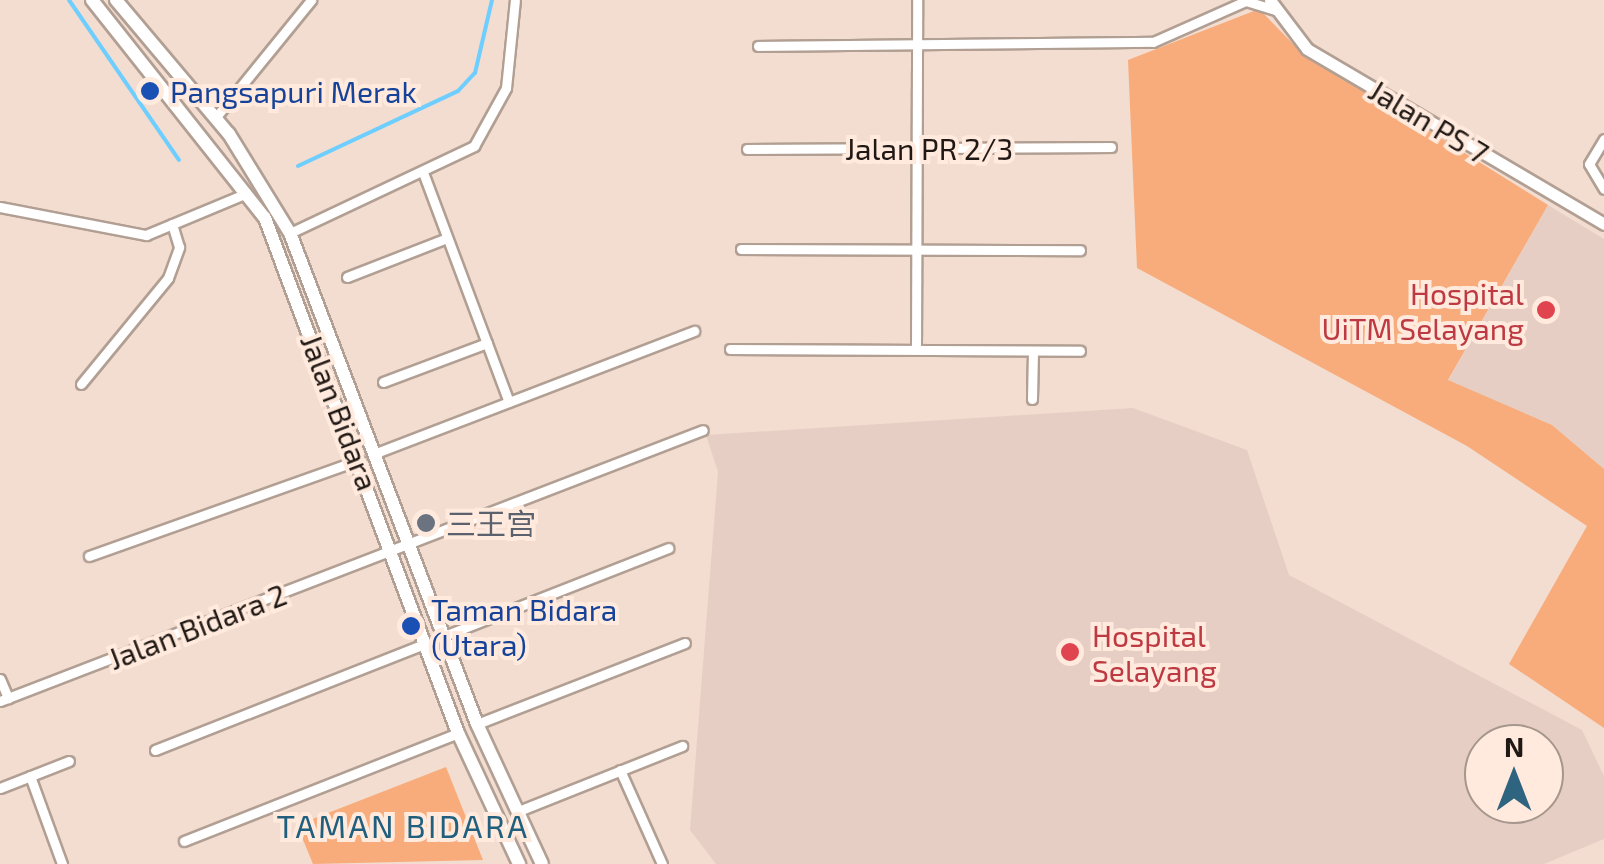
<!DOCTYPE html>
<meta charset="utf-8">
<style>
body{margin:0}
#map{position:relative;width:1604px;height:864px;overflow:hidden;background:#f2ddd0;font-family:"Exo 2","Noto Sans SC",sans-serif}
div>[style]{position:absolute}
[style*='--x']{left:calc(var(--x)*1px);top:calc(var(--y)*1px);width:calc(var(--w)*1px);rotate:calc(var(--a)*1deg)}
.medical>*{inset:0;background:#e6cec4}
.green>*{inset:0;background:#f8ac7b}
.stream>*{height:4px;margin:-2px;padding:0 2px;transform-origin:2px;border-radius:2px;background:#6dceff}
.roads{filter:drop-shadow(2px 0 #b29f93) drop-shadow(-2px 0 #b29f93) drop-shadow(0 2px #b29f93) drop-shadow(0 -2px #b29f93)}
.minor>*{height:9px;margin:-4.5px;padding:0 4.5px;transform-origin:4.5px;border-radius:4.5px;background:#fff}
.tertiary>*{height:11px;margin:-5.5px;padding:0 5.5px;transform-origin:5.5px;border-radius:5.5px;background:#fff}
.secondary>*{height:12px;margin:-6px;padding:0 6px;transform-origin:6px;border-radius:6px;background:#fff}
.dots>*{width:28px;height:28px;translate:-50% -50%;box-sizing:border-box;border:5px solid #ffeadd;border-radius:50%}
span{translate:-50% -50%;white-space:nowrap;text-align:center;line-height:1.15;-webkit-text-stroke:8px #ffeadd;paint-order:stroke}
.transit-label{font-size:30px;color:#164399}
.left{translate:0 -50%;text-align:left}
.street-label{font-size:30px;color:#201814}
.health-label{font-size:30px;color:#be3a42}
.right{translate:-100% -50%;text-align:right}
.worship-label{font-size:30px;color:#5b616d}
.neighbourhood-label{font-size:32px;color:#215f7e;letter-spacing:2.5px}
.north{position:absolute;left:1464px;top:724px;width:100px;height:100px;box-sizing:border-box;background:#ffeadd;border:2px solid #a6968d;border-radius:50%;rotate:0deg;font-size:28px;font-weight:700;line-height:40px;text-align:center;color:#201814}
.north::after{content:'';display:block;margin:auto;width:35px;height:45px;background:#2f6480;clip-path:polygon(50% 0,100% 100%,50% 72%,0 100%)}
</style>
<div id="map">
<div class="medical">
<div style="clip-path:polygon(1548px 205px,1604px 239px,1604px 469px,1552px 425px,1448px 381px)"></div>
<div style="clip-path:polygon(evenodd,1133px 408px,1247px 450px,1289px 575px,1582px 730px,1604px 776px,1604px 839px,1544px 864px,716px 864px,690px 830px,718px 472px,706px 435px,1133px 408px,1544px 744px,1544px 804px,1484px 804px,1484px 744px,1544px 744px)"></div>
</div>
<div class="green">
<div style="clip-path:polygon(1259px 9px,1298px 49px,1548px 205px,1448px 380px,1552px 425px,1604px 469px,1604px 728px,1509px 664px,1587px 526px,1467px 446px,1137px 268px,1128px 60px)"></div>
<div style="clip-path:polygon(446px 767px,483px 860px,313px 864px,297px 825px)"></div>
</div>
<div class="stream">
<div style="--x:69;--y:0;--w:194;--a:55.5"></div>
<div style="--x:298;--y:166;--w:177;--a:-25.1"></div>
<div style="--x:458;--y:91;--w:25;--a:-47"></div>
<div style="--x:475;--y:73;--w:75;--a:-76.9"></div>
</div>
<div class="roads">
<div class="minor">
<div style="--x:1246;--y:1;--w:31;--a:17"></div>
<div style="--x:758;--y:46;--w:395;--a:-0.6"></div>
<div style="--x:1153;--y:42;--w:104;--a:-23.9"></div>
<div style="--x:216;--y:117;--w:151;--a:-50.9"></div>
<div style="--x:1604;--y:139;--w:29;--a:121"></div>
<div style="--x:1589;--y:164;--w:29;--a:59"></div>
<div style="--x:747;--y:149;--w:364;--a:-0.3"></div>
<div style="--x:424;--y:175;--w:242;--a:69.5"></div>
<div style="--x:0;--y:207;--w:149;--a:10.9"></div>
<div style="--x:146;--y:235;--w:109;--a:-22.6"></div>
<div style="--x:290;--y:233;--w:204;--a:-25.3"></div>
<div style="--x:474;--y:146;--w:66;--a:-61.1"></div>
<div style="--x:506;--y:88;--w:88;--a:-84.2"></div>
<div style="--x:741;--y:249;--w:339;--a:0.2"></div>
<div style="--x:347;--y:277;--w:107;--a:-21.3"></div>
<div style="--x:730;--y:349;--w:350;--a:0.3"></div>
<div style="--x:916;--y:349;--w:349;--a:-89.8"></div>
<div style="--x:383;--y:382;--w:111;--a:-20.6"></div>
<div style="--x:81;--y:384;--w:137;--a:-50.6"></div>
<div style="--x:168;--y:278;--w:33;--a:-70"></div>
<div style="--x:179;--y:247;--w:24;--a:-107"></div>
<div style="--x:1032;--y:399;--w:48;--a:-88.8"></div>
<div style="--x:376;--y:453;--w:341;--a:-21"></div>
<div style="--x:89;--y:556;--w:287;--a:-19.6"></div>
<div style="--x:444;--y:636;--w:241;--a:-21.4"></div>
<div style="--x:0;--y:679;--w:21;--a:67"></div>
<div style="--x:0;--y:701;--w:753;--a:-21.08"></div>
<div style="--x:477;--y:724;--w:223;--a:-21.3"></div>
<div style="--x:155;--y:750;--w:292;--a:-21.5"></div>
<div style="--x:620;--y:770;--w:103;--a:65.9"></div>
<div style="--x:30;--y:776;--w:94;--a:70"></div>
<div style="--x:0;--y:788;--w:74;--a:-21.4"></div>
<div style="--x:516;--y:812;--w:179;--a:-21.7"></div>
<div style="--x:184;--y:841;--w:295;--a:-21.5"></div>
</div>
<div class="tertiary">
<div style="--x:1270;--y:0;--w:61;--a:52.9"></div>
<div style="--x:1307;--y:49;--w:345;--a:30.5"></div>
</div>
<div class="secondary">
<div style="--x:92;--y:0;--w:278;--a:51.6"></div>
<div style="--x:265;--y:218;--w:550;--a:69.46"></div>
<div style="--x:458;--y:733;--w:145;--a:65"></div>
<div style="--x:116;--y:0;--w:175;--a:49.9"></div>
<div style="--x:229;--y:134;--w:116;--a:58.4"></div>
<div style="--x:290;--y:233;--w:525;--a:69.15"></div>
<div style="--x:477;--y:724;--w:154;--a:65.1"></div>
</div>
</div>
<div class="dots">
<div style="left:150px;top:91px;background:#1a4fb4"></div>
<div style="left:1546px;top:310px;background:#e0444e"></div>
<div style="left:426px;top:523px;background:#6b7280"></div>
<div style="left:411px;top:626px;background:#1a4fb4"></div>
<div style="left:1070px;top:652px;background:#e0444e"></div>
</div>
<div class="transit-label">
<span class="left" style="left:170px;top:91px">Pangsapuri Merak</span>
<span class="left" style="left:431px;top:626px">Taman Bidara<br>(Utara)</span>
</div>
<div class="street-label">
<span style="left:1429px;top:121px;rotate:31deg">Jalan PS 7</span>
<span style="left:929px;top:148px">Jalan PR 2/3</span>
<span style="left:340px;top:412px;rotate:69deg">Jalan Bidara</span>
<span style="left:197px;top:626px;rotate:-21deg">Jalan Bidara 2</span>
</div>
<div class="health-label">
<span class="right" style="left:1524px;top:310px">Hospital<br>UiTM Selayang</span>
<span class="left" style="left:1092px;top:652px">Hospital<br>Selayang</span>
</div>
<div class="worship-label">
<span class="left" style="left:446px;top:523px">三王宫</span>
</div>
<div class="neighbourhood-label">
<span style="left:403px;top:825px">TAMAN BIDARA</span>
</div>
<div class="north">N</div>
</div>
